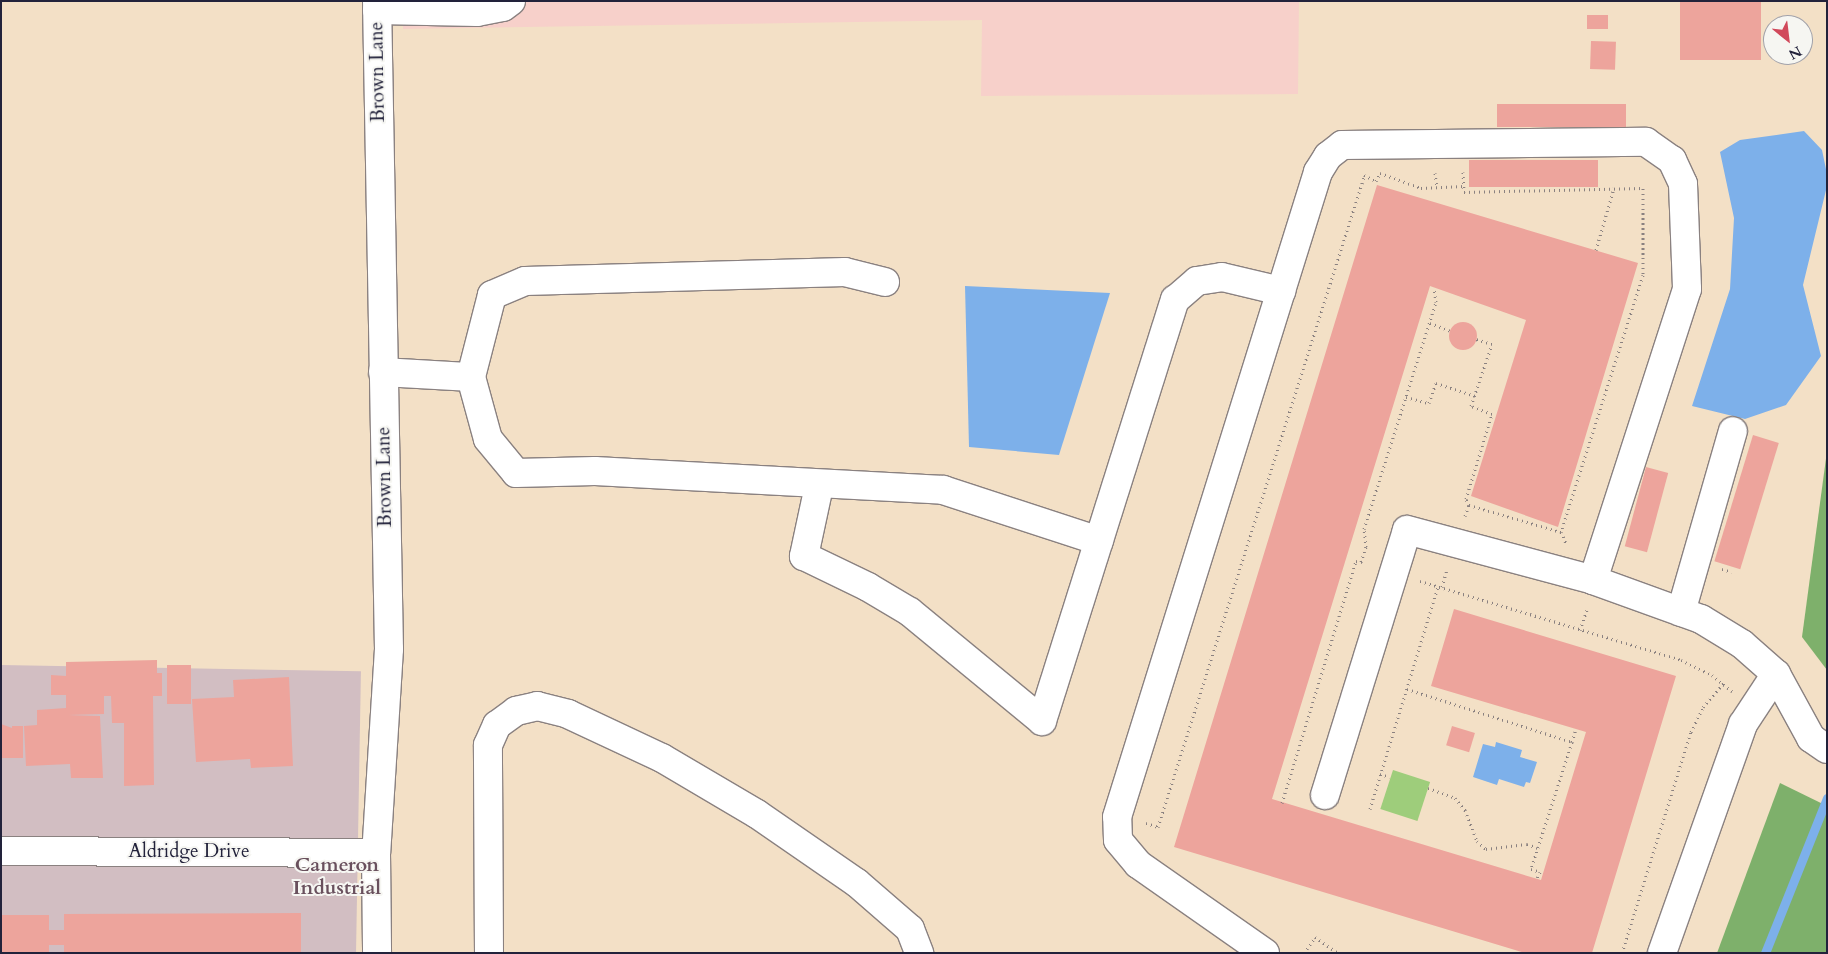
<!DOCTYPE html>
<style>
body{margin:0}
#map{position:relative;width:1828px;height:954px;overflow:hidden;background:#f3e0c6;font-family:Cardo,serif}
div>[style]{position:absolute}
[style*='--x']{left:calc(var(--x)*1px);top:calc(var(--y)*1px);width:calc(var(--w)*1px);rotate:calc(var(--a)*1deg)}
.built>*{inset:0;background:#f7d0ca}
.industrial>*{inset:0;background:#d2bec2;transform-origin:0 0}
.green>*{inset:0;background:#9ecd7b;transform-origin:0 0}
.forest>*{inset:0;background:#7eb06b}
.water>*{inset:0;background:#7db0ea}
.stream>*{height:9px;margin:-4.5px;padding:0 4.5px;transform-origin:4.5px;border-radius:4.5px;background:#7db0ea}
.building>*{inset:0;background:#eda49c;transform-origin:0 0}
.round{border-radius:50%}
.path>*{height:3px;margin-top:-1.5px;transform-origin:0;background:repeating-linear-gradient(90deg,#8a8180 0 1px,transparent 0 5px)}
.roads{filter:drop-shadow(1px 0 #8a8180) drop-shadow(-1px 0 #8a8180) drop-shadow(0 1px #8a8180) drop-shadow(0 -1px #8a8180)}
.minor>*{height:28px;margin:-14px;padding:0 14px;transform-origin:14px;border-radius:14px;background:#fff}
span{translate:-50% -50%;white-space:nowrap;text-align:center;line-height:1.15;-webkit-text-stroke:4px #f6f6f2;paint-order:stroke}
.street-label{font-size:19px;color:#22223b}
.neighbourhood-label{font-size:20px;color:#69505d;font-weight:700}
.frame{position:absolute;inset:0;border:2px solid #22223b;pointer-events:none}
.north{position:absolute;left:1763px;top:15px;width:50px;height:50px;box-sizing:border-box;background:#f6f6f2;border:1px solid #a1a1a9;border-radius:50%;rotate:151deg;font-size:14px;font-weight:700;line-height:20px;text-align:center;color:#22223b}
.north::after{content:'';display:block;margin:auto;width:18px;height:22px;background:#d1495b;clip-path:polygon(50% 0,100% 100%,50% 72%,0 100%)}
</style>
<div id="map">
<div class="built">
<div style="clip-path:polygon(403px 1px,1299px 1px,1298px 94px,981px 96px,982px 20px,403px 29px)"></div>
</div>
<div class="industrial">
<div style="left:1px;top:665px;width:360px;height:288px;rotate:1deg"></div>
</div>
<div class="green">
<div style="left:1393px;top:770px;width:39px;height:41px;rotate:18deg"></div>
</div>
<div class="forest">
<div style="clip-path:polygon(1827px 451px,1827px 670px,1802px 637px)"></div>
<div style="clip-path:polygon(1780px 783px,1827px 806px,1827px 953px,1717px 953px)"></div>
</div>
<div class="water">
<div style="clip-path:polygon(1804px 131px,1822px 150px,1827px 174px,1827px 186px,1803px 285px,1821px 356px,1786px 405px,1745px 419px,1692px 406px,1730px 289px,1734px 218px,1720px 152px,1740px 140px)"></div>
<div style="clip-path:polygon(965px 286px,1110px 293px,1059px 455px,969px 447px)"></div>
<div style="clip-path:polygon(1496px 742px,1522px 750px,1520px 757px,1537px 762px,1530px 783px,1526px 782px,1524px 787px,1499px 779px,1497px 785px,1473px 777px,1483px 744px,1495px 747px)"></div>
</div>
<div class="stream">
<div style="--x:1765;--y:953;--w:167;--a:-68.2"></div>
</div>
<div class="building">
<div style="left:1680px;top:1px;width:81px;height:59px"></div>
<div style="left:1608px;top:15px;width:14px;height:21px;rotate:90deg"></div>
<div style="left:1591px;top:41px;width:25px;height:28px;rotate:2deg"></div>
<div style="left:1497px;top:104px;width:129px;height:23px"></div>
<div style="left:1598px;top:160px;width:27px;height:129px;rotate:90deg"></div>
<div style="clip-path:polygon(1377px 185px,1638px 263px,1558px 527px,1471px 496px,1526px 320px,1430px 286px,1272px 799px,1541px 880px,1586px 732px,1431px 686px,1454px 609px,1676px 676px,1592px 953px,1525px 953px,1174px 847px)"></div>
<div class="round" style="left:1449px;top:322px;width:28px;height:28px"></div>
<div style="left:1753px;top:435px;width:27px;height:132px;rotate:17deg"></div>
<div style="left:1646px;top:467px;width:23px;height:82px;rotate:15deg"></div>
<div style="clip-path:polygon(157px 660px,157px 673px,162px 673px,162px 696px,153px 696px,154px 785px,124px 786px,124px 723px,112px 723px,111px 696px,104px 696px,104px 714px,68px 715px,100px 716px,103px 778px,71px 778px,70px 764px,26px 766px,24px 726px,37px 725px,37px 710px,66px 708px,66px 695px,51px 695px,51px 675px,66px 676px,66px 662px)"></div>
<div style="left:167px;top:665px;width:24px;height:39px"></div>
<div style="clip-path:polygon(289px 677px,293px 766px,251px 768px,250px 759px,196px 762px,192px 699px,234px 697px,233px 680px)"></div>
<div style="clip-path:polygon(1px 724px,12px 728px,12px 726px,23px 726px,23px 758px,1px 758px)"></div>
<div style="left:1452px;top:726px;width:24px;height:20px;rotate:17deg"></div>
<div style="clip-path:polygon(301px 913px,301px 953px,64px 953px,64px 945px,49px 945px,49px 953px,1px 953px,1px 915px,49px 915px,49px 930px,64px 930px,64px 914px)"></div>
</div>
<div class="path">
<div style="--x:1463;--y:172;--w:20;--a:87"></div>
<div style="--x:1464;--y:192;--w:179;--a:-1.3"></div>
<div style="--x:1643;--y:188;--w:87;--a:90"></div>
<div style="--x:1643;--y:275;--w:270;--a:107.7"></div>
<div style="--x:1435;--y:173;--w:14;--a:82"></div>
<div style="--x:1364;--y:175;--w:13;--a:27"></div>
<div style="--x:1376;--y:181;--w:9;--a:-63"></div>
<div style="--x:1380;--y:173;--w:44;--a:20.1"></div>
<div style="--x:1421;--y:188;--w:43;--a:-2.7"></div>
<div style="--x:1596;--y:250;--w:65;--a:-73.8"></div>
<div style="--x:1430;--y:323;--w:22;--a:21"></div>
<div style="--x:1406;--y:397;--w:24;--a:15"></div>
<div style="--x:1429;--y:403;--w:21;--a:-71"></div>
<div style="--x:1436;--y:383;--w:41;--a:18.4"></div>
<div style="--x:1469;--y:505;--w:7;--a:-117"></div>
<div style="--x:1466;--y:499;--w:89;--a:-73"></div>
<div style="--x:1492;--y:414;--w:22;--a:-159"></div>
<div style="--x:1471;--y:406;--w:65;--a:-71.3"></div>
<div style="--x:1492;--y:344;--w:17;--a:-163"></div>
<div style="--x:1465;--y:516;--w:12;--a:-70"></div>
<div style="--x:1469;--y:505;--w:96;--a:16.4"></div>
<div style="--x:1561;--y:532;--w:12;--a:66"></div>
<div style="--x:1361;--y:562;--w:16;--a:-72"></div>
<div style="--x:1366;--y:547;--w:18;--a:-96"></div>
<div style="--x:1364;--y:529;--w:238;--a:-72.4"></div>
<div style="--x:1436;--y:302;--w:14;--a:-98"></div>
<div style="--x:1722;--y:569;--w:10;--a:17"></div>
<div style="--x:1420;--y:581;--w:273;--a:16.8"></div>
<div style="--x:1681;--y:660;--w:34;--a:26"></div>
<div style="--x:1712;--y:675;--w:26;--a:39"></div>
<div style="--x:1442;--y:587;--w:18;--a:-74"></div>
<div style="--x:1580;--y:630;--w:24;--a:-71"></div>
<div style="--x:1407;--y:689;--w:173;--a:17.8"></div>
<div style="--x:1572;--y:742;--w:133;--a:107.9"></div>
<div style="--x:1531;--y:869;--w:9;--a:18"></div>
<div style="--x:1540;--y:872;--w:8;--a:113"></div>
<div style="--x:1572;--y:742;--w:14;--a:-73"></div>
<div style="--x:1380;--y:774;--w:10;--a:17"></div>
<div style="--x:1428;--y:788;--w:29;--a:20"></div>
<div style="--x:1455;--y:798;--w:16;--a:50"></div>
<div style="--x:1465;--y:810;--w:33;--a:69"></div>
<div style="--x:1477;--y:841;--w:12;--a:42"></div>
<div style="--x:1486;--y:849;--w:41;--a:-7"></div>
<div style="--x:1527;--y:844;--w:12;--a:20"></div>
<div style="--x:1282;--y:803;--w:253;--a:-73"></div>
<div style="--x:1356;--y:561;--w:6;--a:9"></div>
<div style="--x:1370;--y:809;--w:233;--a:-73"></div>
<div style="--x:1146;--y:823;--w:13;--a:18"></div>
<div style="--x:1158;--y:827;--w:682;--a:-72.42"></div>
<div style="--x:1304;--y:953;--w:19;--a:-55"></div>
<div style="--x:1315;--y:937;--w:28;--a:35"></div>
<div style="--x:1622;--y:953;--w:232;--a:-72.7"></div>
<div style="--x:1691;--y:732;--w:28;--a:-64"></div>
<div style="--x:1703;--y:707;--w:32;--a:-49"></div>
</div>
<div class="roads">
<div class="minor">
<div style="--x:377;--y:1;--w:648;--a:88.94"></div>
<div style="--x:389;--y:649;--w:204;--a:93.6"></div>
<div style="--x:376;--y:853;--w:100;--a:89.4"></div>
<div style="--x:377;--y:10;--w:100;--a:1.1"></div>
<div style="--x:477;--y:12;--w:26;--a:-11"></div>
<div style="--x:503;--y:7;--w:10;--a:-37"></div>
<div style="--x:885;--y:282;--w:41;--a:-166"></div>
<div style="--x:845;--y:272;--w:320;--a:178.4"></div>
<div style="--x:525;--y:281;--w:36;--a:157"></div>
<div style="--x:492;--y:295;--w:85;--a:104.4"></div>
<div style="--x:471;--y:377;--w:64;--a:74.7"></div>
<div style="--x:488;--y:439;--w:44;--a:50.5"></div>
<div style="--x:516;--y:473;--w:79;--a:-1.5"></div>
<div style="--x:595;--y:471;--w:349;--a:3.1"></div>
<div style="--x:943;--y:490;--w:164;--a:18.1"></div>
<div style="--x:383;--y:372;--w:88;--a:3.3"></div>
<div style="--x:819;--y:486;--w:72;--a:102.1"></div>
<div style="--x:804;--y:556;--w:71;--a:25.8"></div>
<div style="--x:868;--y:587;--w:49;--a:30.8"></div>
<div style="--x:910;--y:612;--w:171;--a:39.5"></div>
<div style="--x:1042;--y:721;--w:442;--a:-72.5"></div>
<div style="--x:1175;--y:300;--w:29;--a:-41"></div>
<div style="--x:1197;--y:281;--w:25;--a:-9"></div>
<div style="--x:1222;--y:277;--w:61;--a:13.3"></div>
<div style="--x:1681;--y:612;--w:188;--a:-74"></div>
<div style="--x:1325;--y:795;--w:277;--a:-72.8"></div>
<div style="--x:1407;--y:530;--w:193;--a:15"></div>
<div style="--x:1;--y:851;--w:375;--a:0.3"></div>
<div style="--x:489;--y:953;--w:208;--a:-90.3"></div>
<div style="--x:488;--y:745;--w:22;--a:-66"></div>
<div style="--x:497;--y:725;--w:24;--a:-36"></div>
<div style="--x:516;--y:711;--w:22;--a:-13"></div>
<div style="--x:537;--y:706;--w:32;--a:14"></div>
<div style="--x:568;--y:714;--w:104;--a:25.1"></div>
<div style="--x:662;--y:758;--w:110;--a:30.5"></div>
<div style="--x:757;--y:814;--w:121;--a:34.6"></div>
<div style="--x:857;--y:883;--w:70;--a:41"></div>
<div style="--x:910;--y:929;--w:26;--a:69"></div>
<div style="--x:1265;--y:953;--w:155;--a:-145"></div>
<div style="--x:1138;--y:864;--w:31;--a:-130"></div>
<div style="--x:1118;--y:840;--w:23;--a:-92"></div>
<div style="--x:1117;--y:817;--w:676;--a:-72.69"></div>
<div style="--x:1318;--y:172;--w:19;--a:-58"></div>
<div style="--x:1328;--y:156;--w:18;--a:-38"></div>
<div style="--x:1342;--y:145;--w:304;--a:-0.6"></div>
<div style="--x:1646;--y:142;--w:32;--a:35"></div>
<div style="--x:1672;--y:160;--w:26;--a:65"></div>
<div style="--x:1683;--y:184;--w:105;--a:87.8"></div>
<div style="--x:1687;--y:289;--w:306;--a:107.9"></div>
<div style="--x:1593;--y:580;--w:115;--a:19.9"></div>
<div style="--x:1701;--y:619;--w:48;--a:31.4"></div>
<div style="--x:1742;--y:644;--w:45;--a:41.4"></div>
<div style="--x:1776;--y:674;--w:73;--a:61.3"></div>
<div style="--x:1811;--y:738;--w:19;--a:35"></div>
<div style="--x:1662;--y:953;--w:243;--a:-70.5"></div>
<div style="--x:1743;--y:724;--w:60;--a:-56.6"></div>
</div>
</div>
<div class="street-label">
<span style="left:378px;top:72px;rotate:-91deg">Brown Lane</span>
<span style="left:385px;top:477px;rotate:-91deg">Brown Lane</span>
<span style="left:189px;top:852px">Aldridge Drive</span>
</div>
<div class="neighbourhood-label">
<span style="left:337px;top:876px">Cameron<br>Industrial</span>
</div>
<div class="frame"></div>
<div class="north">N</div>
</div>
